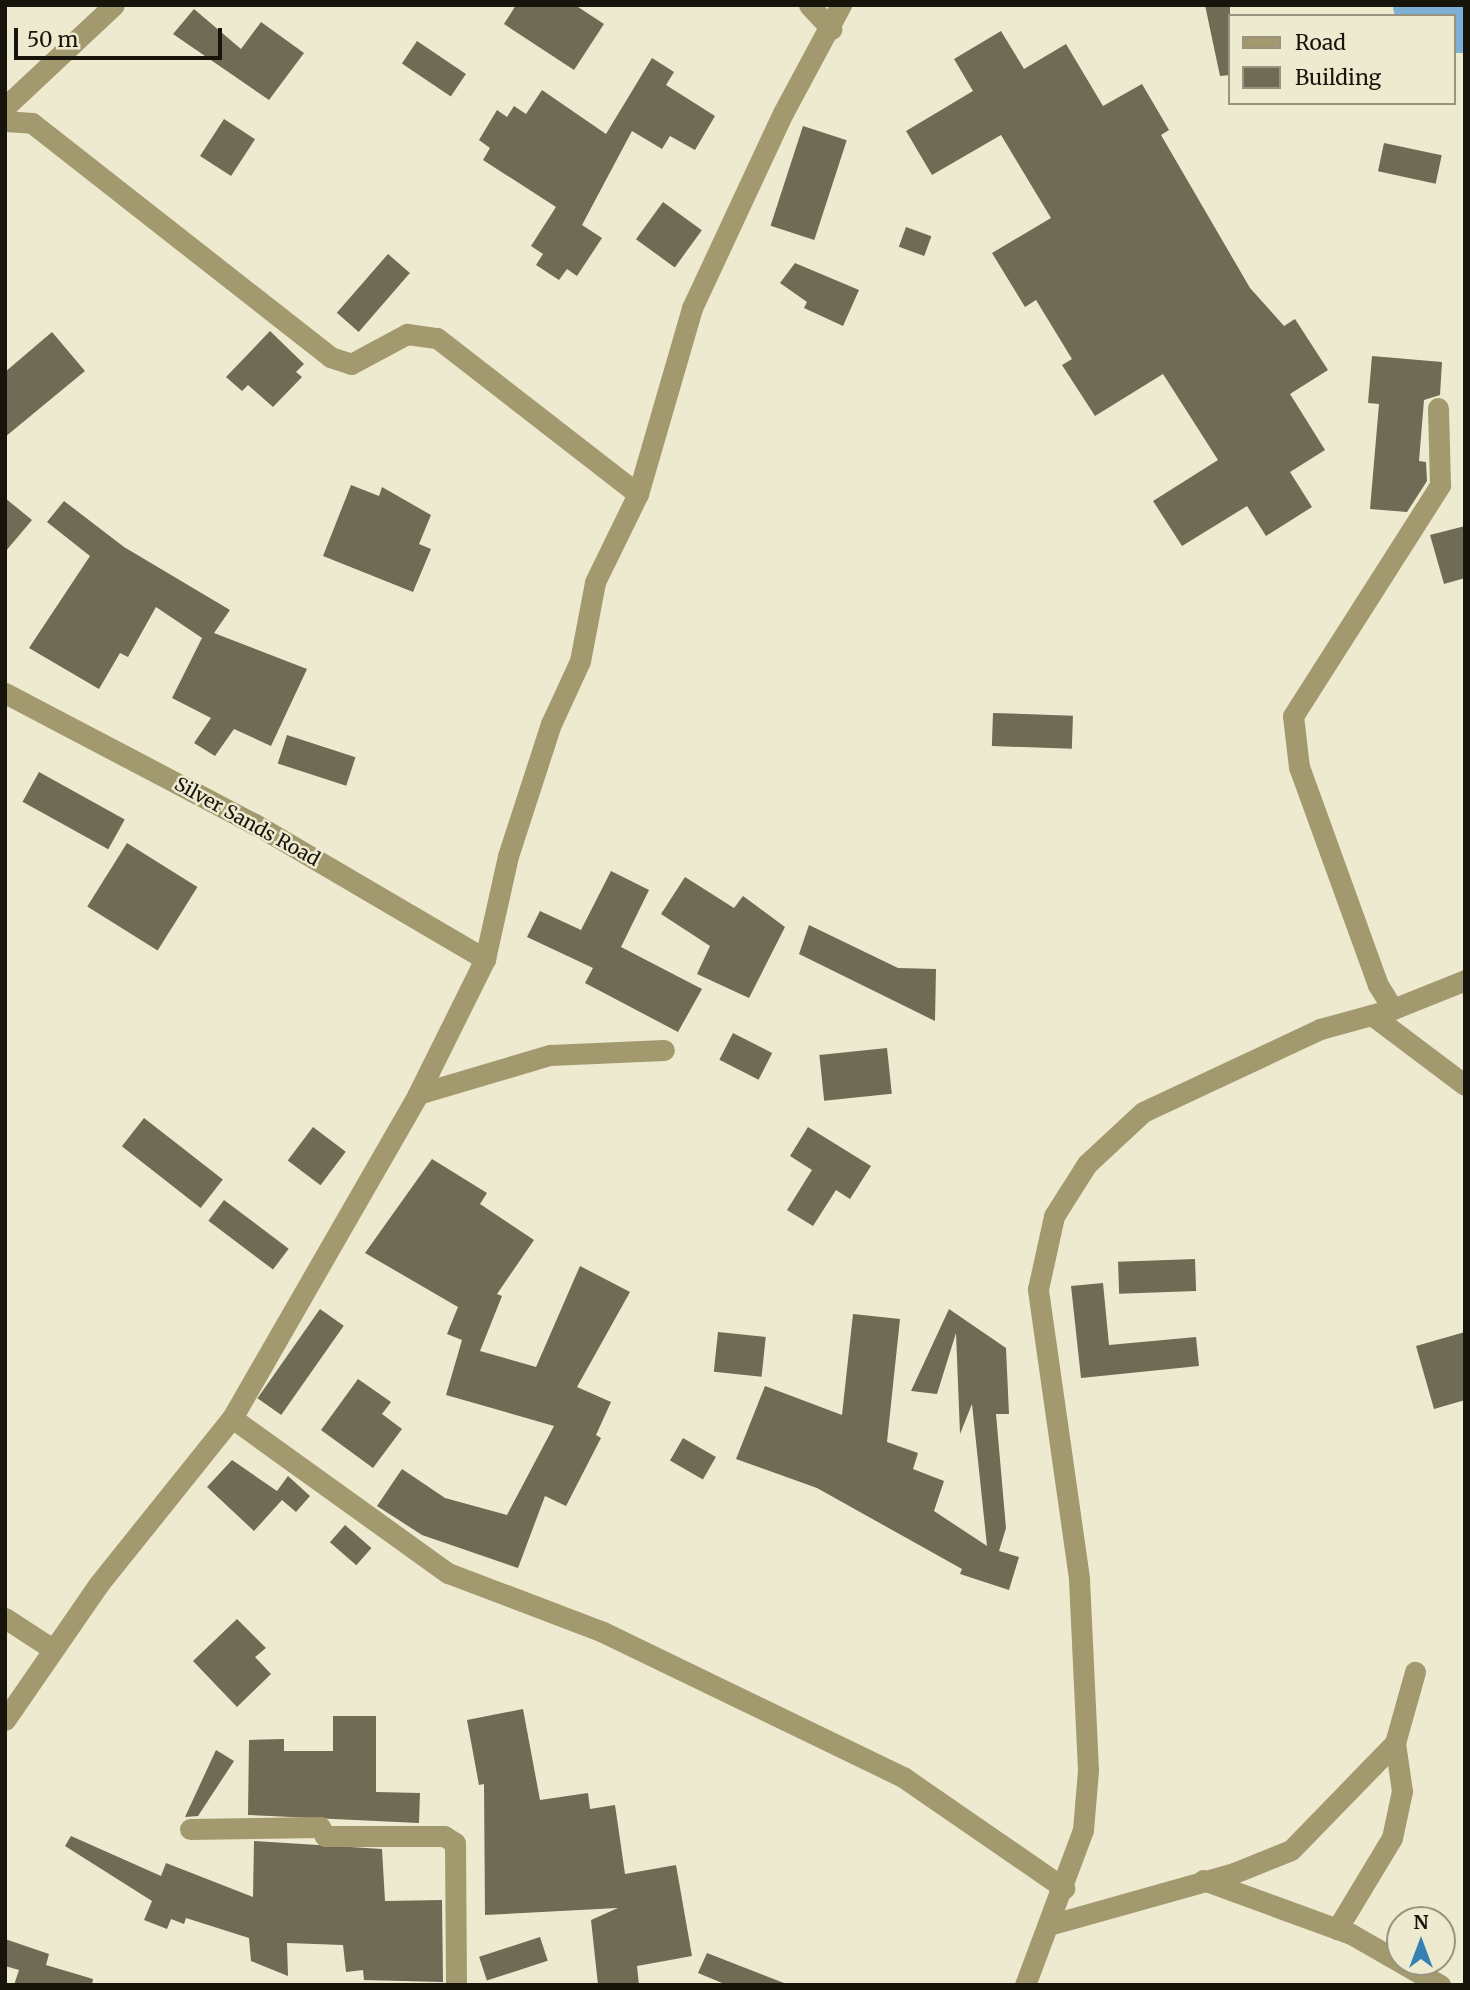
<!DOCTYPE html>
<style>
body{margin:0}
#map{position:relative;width:1470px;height:1990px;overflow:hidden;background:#eeead0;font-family:Merriweather,serif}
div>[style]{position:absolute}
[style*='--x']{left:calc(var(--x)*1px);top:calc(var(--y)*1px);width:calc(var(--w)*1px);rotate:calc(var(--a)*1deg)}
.river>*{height:51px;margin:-25.5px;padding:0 25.5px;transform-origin:25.5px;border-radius:25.5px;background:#7eafd5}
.building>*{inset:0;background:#6f6b54;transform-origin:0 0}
.minor>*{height:21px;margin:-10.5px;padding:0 10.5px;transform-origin:10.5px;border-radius:10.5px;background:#a29a6e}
span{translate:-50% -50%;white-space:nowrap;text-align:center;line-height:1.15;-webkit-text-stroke:5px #eeead0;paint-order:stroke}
.street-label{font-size:19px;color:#16140b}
.frame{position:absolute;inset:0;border:7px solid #16140b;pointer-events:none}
.legend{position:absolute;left:1228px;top:14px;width:228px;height:91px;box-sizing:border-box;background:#eeead0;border:2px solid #989481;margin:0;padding:9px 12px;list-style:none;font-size:21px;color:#16140b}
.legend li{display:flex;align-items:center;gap:14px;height:35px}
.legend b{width:35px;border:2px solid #989481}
.north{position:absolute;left:1386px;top:1906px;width:70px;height:70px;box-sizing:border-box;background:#eeead0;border:2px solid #989481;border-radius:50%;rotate:0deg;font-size:19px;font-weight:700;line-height:28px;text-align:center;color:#16140b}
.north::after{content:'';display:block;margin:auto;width:24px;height:32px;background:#3680b3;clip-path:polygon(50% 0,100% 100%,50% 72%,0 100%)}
.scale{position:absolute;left:14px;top:28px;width:208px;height:32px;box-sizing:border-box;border:4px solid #16140b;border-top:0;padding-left:9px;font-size:21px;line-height:24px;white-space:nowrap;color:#16140b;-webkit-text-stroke:5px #eeead0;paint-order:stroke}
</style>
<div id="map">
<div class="river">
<div style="--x:1418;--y:5;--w:12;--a:70"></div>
<div style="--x:1454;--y:27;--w:11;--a:0"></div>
</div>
<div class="building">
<div style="clip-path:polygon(516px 5px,575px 5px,604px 24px,574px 70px,504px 24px)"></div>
<div style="clip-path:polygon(1205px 5px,1230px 5px,1230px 75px,1220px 76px)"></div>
<div style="clip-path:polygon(194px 9px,241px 49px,261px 22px,304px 53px,269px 100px,173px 34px)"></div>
<div style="clip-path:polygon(1001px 31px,1024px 69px,1066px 44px,1103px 106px,1142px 84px,1169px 130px,1161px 135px,1250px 288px,1284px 326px,1295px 319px,1328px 370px,1290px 394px,1325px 450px,1290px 472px,1312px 507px,1266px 536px,1247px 506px,1182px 546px,1153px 501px,1218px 460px,1163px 374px,1095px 416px,1062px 365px,1072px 359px,1036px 300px,1025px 307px,992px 253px,1051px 218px,1001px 135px,932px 175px,906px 131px,973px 91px,954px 59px)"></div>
<div style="left:417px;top:41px;width:59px;height:27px;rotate:34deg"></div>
<div style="clip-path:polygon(652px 58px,674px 72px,666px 85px,715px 116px,695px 150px,670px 136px,662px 149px,632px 131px,582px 225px,602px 238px,577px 276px,567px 269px,559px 280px,536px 265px,543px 254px,531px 246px,556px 207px,483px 160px,490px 148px,479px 140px,497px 110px,507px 117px,514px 106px,526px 114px,542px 90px,606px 134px)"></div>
<div style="left:224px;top:119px;width:37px;height:44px;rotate:33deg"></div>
<div style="left:803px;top:126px;width:46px;height:105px;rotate:18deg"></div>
<div style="left:1384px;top:143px;width:59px;height:29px;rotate:12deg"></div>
<div style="left:663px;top:202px;width:48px;height:46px;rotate:36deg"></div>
<div style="left:906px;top:227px;width:27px;height:21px;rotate:20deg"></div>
<div style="left:388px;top:254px;width:29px;height:78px;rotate:41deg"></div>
<div style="clip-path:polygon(795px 263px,859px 290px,843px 326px,804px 308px,807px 302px,780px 283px)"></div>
<div style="clip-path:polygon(270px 331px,304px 364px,296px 372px,302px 377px,273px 407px,248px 385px,242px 391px,226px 377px)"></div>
<div style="clip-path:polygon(52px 332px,85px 371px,5px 437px,5px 372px)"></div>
<div style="clip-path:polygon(1372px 356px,1442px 362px,1440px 395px,1424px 400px,1419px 461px,1426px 462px,1427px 481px,1407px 512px,1370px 509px,1379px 404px,1368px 403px)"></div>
<div style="clip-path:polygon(351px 485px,379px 496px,382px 487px,431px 515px,419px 544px,431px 549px,413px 592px,323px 556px)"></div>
<div style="clip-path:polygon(5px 498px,32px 520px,5px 552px)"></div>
<div style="clip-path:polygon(64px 501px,124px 547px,230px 610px,214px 633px,307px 669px,271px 746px,234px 729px,215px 756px,194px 743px,211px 718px,172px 698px,202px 638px,156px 607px,128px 657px,120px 653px,99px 689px,29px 648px,90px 556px,47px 522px)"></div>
<div style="clip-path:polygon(1465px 526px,1465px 578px,1444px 584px,1430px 535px)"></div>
<div style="left:993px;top:713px;width:80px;height:33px;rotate:2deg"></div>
<div style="left:287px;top:735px;width:72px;height:30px;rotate:18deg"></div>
<div style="left:39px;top:772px;width:98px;height:34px;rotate:29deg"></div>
<div style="left:127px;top:843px;width:83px;height:75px;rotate:32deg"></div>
<div style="clip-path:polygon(611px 871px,649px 890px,621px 947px,702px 989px,678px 1032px,585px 983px,593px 968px,527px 937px,540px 911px,581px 930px)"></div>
<div style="clip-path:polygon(685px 877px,734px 908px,743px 896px,785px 927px,749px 998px,697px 974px,710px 946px,661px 914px)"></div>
<div style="clip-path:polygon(809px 925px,898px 968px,936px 969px,935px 1021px,799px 954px)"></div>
<div style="left:733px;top:1033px;width:44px;height:30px;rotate:27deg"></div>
<div style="left:887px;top:1048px;width:46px;height:68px;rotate:84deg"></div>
<div style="left:144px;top:1118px;width:100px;height:36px;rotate:38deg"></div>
<div style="left:313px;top:1127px;width:41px;height:42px;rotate:37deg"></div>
<div style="clip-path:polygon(808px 1127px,871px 1166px,850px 1199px,836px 1190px,813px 1226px,787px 1210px,812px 1170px,790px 1156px)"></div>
<div style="clip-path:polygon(432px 1159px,487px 1193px,480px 1204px,534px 1240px,497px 1294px,502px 1296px,480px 1351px,536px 1367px,580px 1266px,630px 1292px,577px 1387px,611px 1402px,596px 1435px,601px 1438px,566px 1506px,545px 1496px,518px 1568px,422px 1535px,377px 1506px,402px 1469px,445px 1498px,507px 1515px,554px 1426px,446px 1395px,462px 1340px,447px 1334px,458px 1307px,365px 1253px)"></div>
<div style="left:224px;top:1200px;width:81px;height:26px;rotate:37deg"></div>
<div style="left:1195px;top:1259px;width:32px;height:77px;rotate:88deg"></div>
<div style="clip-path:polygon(1103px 1283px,1109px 1345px,1196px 1337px,1199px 1366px,1081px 1378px,1071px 1286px)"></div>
<div style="left:320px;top:1309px;width:29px;height:109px;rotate:35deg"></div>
<div style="clip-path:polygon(949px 1309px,1006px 1348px,1009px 1414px,996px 1414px,1006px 1528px,999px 1551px,1019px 1557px,1009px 1590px,960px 1574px,962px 1569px,817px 1488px,736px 1459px,765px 1386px,842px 1415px,853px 1314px,900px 1319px,887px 1442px,918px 1453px,913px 1469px,944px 1481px,934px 1511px,987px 1546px,972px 1404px,960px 1434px,956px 1333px,937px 1394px,911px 1391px)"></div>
<div style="left:718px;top:1332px;width:48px;height:40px;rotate:6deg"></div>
<div style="clip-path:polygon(1465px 1332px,1465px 1400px,1434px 1409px,1416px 1346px)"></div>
<div style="clip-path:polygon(358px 1379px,391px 1402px,382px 1414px,402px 1429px,373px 1468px,321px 1430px)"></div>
<div style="left:683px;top:1438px;width:38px;height:26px;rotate:30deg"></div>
<div style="clip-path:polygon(232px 1460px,277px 1491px,288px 1476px,310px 1496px,296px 1512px,282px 1500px,254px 1531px,207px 1487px)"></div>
<div style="left:345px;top:1525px;width:35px;height:23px;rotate:41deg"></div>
<div style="clip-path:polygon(237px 1619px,266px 1648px,255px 1657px,271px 1674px,237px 1707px,193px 1661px)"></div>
<div style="clip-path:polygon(523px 1709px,540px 1800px,588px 1793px,590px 1809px,615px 1805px,625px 1874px,676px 1865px,692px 1956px,637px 1966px,639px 1985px,598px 1985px,591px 1920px,618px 1908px,485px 1915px,484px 1784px,479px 1785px,467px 1720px)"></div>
<div style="clip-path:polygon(333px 1716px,376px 1716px,376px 1792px,420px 1793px,419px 1823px,248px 1815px,249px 1740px,284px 1739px,284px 1751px,333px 1751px)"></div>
<div style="clip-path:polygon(216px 1750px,234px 1761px,198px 1816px,185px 1817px)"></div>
<div style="clip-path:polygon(71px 1836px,161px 1876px,166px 1863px,253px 1897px,254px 1841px,382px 1849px,385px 1901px,442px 1900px,443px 1982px,364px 1980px,363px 1970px,346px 1972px,343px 1945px,287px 1943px,288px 1976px,251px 1961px,249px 1938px,186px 1918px,184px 1924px,171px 1919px,167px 1929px,144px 1920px,152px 1901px,65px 1846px)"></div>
<div style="left:540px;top:1937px;width:25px;height:64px;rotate:72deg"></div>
<div style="clip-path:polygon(5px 1939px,49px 1954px,46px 1965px,93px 1979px,92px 1985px,14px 1985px,19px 1970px,5px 1966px)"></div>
<div style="clip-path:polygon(707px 1953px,784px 1983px,784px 1985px,727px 1985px,698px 1973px)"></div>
</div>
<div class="minor">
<div style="--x:809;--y:5;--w:33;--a:47"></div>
<div style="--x:5;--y:107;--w:149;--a:-43.1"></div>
<div style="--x:5;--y:121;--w:27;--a:4"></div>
<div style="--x:32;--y:123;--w:379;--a:38.1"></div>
<div style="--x:330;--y:357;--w:22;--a:18"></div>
<div style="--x:351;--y:364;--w:64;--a:-28.2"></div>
<div style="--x:407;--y:334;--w:30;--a:8"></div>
<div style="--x:437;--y:338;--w:254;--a:37.8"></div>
<div style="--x:5;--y:693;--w:282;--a:27.7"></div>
<div style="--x:255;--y:824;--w:267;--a:30.4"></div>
<div style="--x:1393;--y:1009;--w:28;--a:-122"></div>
<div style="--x:1378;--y:985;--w:232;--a:-109.9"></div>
<div style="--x:1299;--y:767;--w:51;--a:-96.7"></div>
<div style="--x:1293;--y:716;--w:274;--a:-57.5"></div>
<div style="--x:1440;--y:485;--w:77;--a:-91.5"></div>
<div style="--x:1372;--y:1015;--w:116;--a:37"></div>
<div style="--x:418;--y:1094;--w:138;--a:-16.5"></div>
<div style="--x:550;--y:1055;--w:114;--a:-2.5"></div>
<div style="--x:232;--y:1418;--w:266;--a:35.7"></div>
<div style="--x:448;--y:1573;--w:166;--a:20.8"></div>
<div style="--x:603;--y:1632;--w:333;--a:25.8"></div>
<div style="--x:903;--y:1777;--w:196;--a:34.6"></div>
<div style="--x:5;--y:1618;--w:55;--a:33.1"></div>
<div style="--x:5;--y:1720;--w:164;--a:-55.4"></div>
<div style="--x:98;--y:1585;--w:214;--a:-51.3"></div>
<div style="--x:232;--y:1418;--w:374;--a:-60.1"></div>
<div style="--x:418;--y:1094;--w:151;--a:-63.6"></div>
<div style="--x:485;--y:959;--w:106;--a:-77.4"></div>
<div style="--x:508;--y:856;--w:139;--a:-72"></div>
<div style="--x:551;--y:724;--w:69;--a:-65.3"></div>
<div style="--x:580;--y:661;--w:80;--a:-79.2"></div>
<div style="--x:595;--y:582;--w:98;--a:-64"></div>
<div style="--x:638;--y:494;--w:194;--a:-73.8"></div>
<div style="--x:692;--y:308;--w:215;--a:-65"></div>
<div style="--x:783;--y:113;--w:123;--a:-61.8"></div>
<div style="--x:190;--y:1829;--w:130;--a:-0.9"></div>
<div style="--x:320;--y:1827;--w:10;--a:61"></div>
<div style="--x:325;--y:1836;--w:119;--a:0"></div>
<div style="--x:444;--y:1836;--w:13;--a:32"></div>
<div style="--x:455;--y:1843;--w:142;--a:89.6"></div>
<div style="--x:1203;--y:1880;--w:158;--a:20"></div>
<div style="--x:1351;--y:1934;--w:103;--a:29.8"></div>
<div style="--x:1049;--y:1925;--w:192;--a:-15.7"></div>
<div style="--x:1234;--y:1873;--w:61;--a:-22"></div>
<div style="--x:1291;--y:1850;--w:149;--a:-45.8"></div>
<div style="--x:1395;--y:1743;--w:74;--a:-74.3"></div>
<div style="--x:1337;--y:1929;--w:106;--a:-58.9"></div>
<div style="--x:1392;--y:1838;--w:48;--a:-78"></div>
<div style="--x:1402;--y:1791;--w:49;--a:-98.3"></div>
<div style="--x:1025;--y:1985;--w:165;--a:-69.5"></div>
<div style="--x:1083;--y:1830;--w:60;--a:-85.2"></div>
<div style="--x:1088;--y:1770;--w:192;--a:-92.7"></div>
<div style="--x:1079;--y:1578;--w:292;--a:-98.1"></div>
<div style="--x:1038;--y:1289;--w:75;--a:-77.6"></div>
<div style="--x:1054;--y:1216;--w:62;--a:-57.6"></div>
<div style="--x:1087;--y:1164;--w:76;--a:-42.9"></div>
<div style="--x:1143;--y:1112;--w:195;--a:-25.1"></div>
<div style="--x:1320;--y:1029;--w:76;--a:-15.3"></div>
<div style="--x:1393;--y:1009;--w:78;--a:-21.9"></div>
</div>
<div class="street-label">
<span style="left:247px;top:822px;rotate:29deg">Silver Sands Road</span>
</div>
<div class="frame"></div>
<ul class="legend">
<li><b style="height:9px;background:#a29a6e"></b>Road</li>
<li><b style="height:19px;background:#6f6b54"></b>Building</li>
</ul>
<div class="north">N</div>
<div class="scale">50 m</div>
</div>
